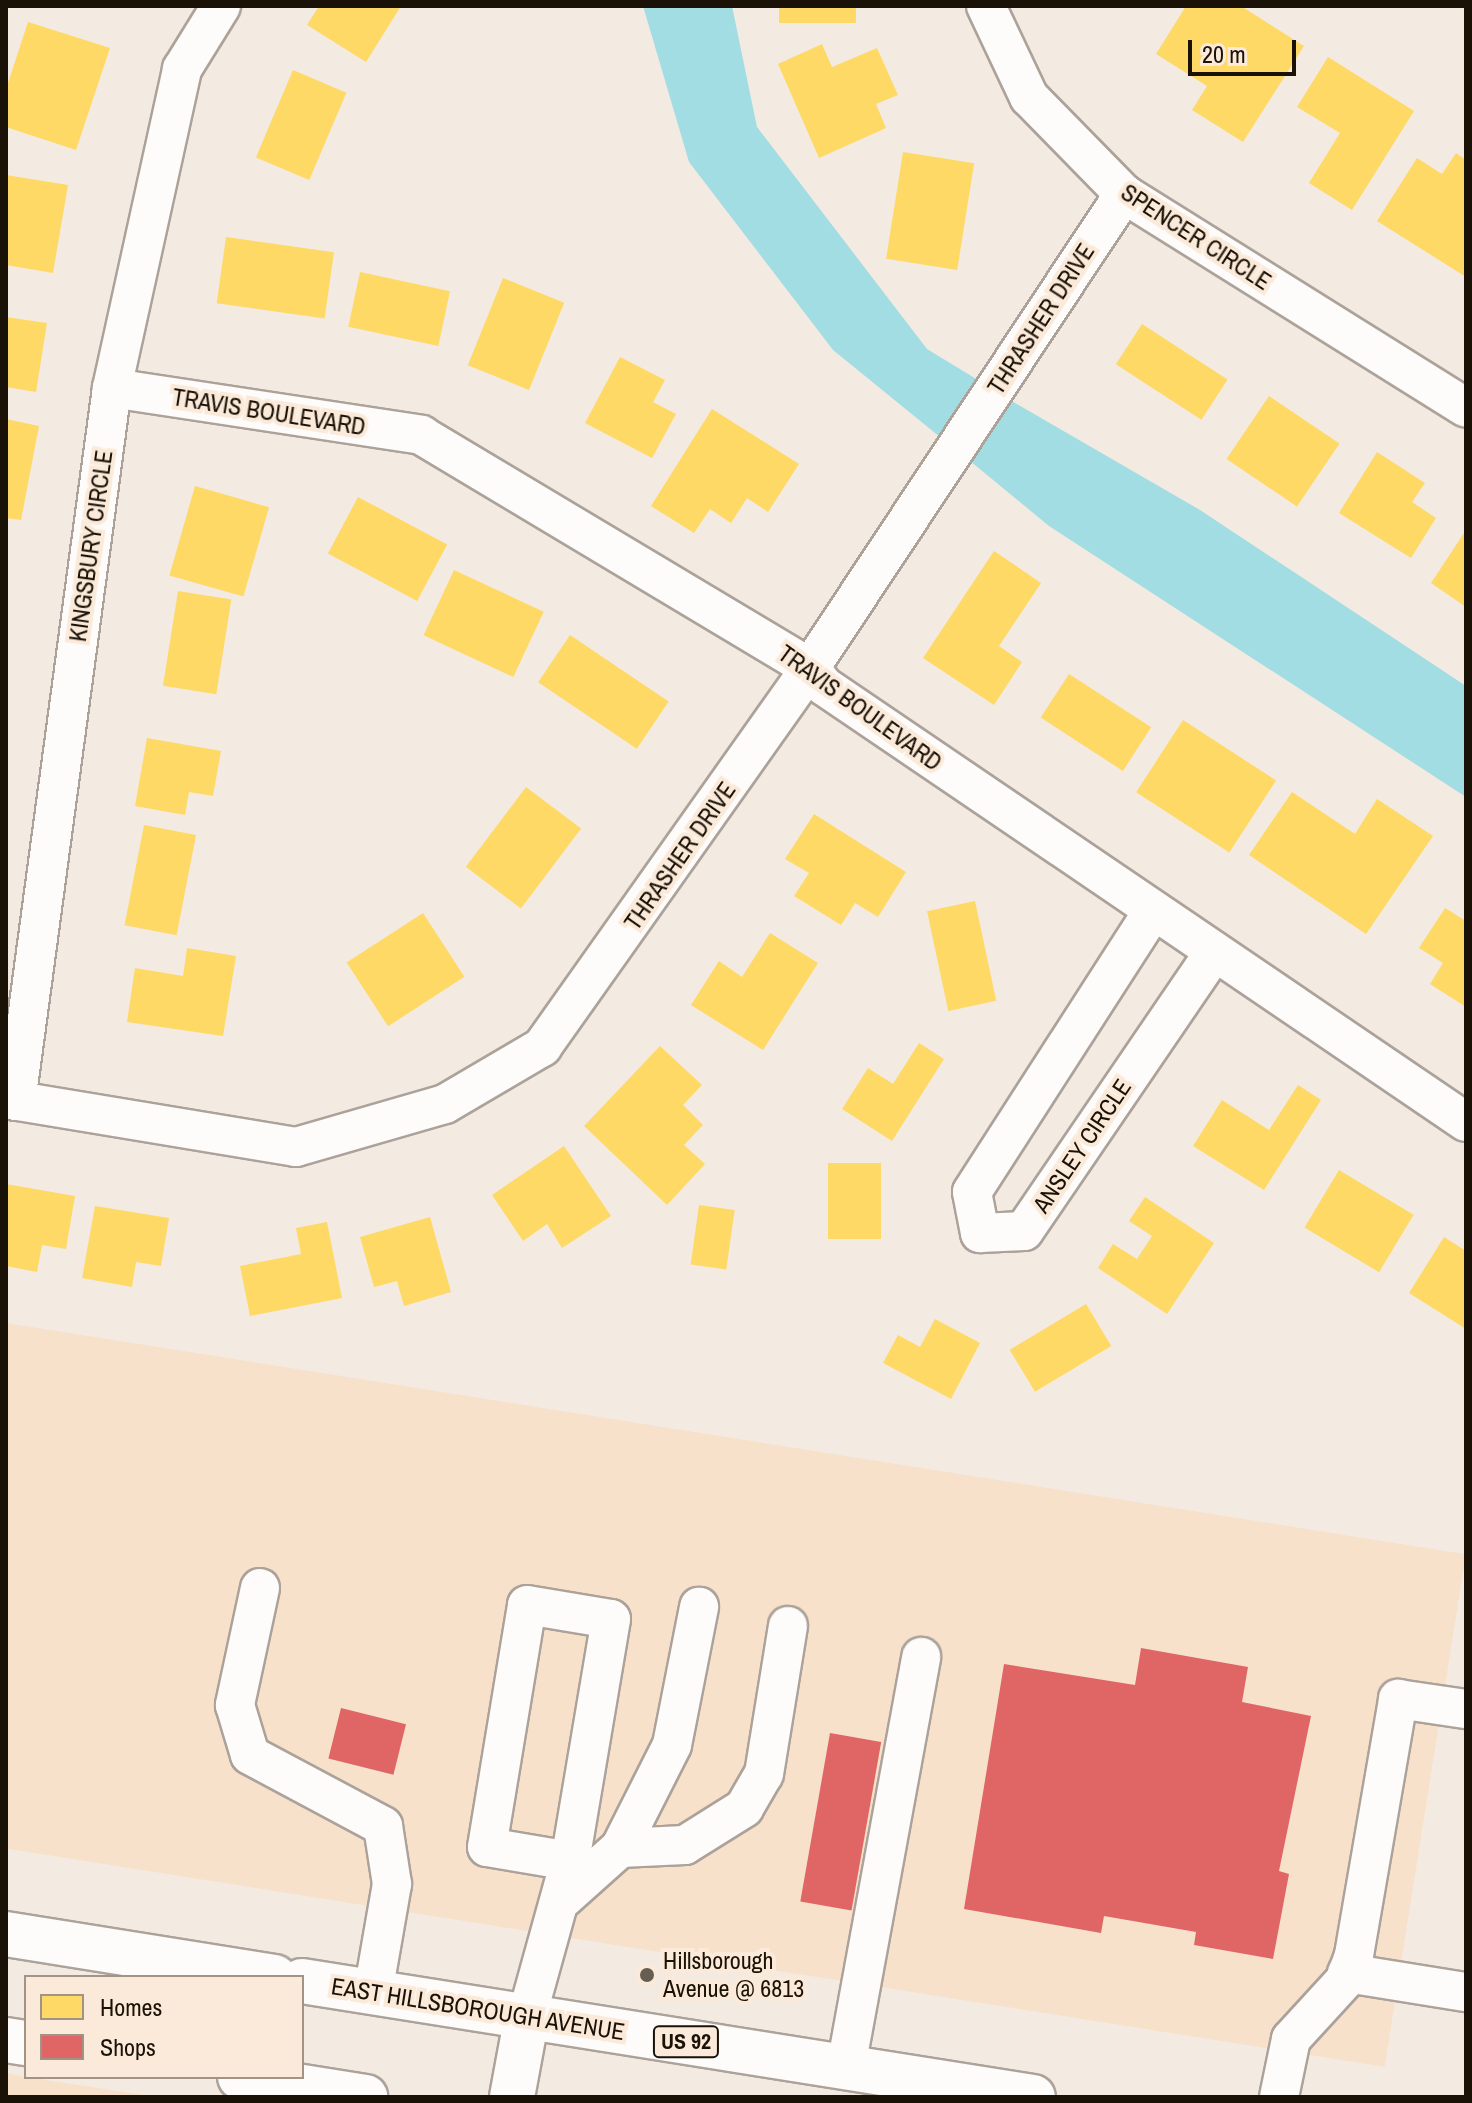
<!DOCTYPE html>
<style>
body{margin:0}
#map{position:relative;width:1472px;height:2103px;overflow:hidden;background:#f3eae1;font-family:"Archivo Narrow",sans-serif}
div>[style]{position:absolute}
[style*='--x']{left:calc(var(--x)*1px);top:calc(var(--y)*1px);width:calc(var(--w)*1px);rotate:calc(var(--a)*1deg)}
.built>*{inset:0;background:#f7e1ca;transform-origin:0 0}
.water>*{inset:0;background:#a3dde4}
.homes>*{inset:0;background:#ffd966;transform-origin:0 0}
.shops>*{inset:0;background:#e06666;transform-origin:0 0}
.roads{filter:drop-shadow(2px 0 #aca29a) drop-shadow(-2px 0 #aca29a) drop-shadow(0 2px #aca29a) drop-shadow(0 -2px #aca29a)}
.minor>*{height:38px;margin:-19px;padding:0 19px;transform-origin:19px;border-radius:19px;background:#fdfcfa}
.major>*{height:44px;margin:-22px;padding:0 22px;transform-origin:22px;border-radius:22px;background:#fdfcfa}
.dots>*{width:22px;height:22px;translate:-50% -50%;box-sizing:border-box;border:4px solid #fbead9;border-radius:50%}
span{translate:-50% -50%;white-space:nowrap;text-align:center;line-height:1.15;-webkit-text-stroke:8px #fbead9;paint-order:stroke}
.shield-label span{padding:2px 6px;background:#fbead9;border:2px solid;border-radius:6px;-webkit-text-stroke-width:0}
.shield-label{font-size:22px;color:#1a1107;font-weight:700}
.street-label{font-size:24px;color:#1a1107}
.poi-label{font-size:24px;color:#1a1107}
.left{translate:0 -50%;text-align:left}
.frame{position:absolute;inset:0;border:8px solid #1a1107;pointer-events:none}
.legend{position:absolute;left:24px;top:1975px;width:280px;height:104px;box-sizing:border-box;background:#fbead9;border:2px solid #a19385;margin:0;padding:10px 14px;list-style:none;font-size:24px;color:#1a1107}
.legend li{display:flex;align-items:center;gap:16px;height:40px}
.legend b{width:40px;border:2px solid #a19385}
.scale{position:absolute;left:1188px;top:40px;width:108px;height:36px;box-sizing:border-box;border:4px solid #1a1107;border-top:0;padding-left:10px;font-size:24px;line-height:28px;white-space:nowrap;color:#1a1107;-webkit-text-stroke:6px #fbead9;paint-order:stroke}
</style>
<div id="map">
<div class="built">
<div style="left:6px;top:1323px;width:1478px;height:519px;rotate:9deg"></div>
<div style="clip-path:polygon(6px 2073px,26px 2077px,157px 2097px,6px 2097px)"></div>
</div>
<div class="water">
<div style="clip-path:polygon(643px 6px,732px 6px,757px 127px,927px 349px,978px 380px,940px 437px,833px 350px,689px 162px)"></div>
<div style="clip-path:polygon(1010px 400px,1200px 510px,1466px 686px,1466px 797px,1049px 526px,970px 461px)"></div>
</div>
<div class="homes">
<div style="clip-path:polygon(319px 6px,401px 6px,366px 62px,307px 25px)"></div>
<div style="left:779px;top:6px;width:77px;height:17px"></div>
<div style="clip-path:polygon(1186px 6px,1241px 6px,1304px 46px,1243px 142px,1192px 110px,1207px 86px,1156px 54px)"></div>
<div style="clip-path:polygon(28px 22px,110px 48px,76px 150px,6px 127px,6px 89px)"></div>
<div style="clip-path:polygon(822px 44px,832px 67px,877px 48px,898px 95px,876px 104px,886px 128px,819px 158px,778px 64px)"></div>
<div style="clip-path:polygon(1328px 57px,1414px 111px,1352px 210px,1309px 183px,1340px 133px,1297px 107px)"></div>
<div style="left:293px;top:70px;width:58px;height:95px;rotate:23deg"></div>
<div style="left:903px;top:152px;width:72px;height:108px;rotate:9deg"></div>
<div style="clip-path:polygon(1456px 153px,1466px 160px,1466px 277px,1377px 221px,1417px 158px,1442px 174px)"></div>
<div style="clip-path:polygon(6px 175px,68px 185px,53px 273px,6px 265px)"></div>
<div style="left:226px;top:237px;width:109px;height:67px;rotate:8deg"></div>
<div style="left:360px;top:272px;width:92px;height:56px;rotate:12deg"></div>
<div style="left:503px;top:278px;width:66px;height:94px;rotate:22deg"></div>
<div style="clip-path:polygon(6px 317px,47px 323px,36px 392px,6px 387px)"></div>
<div style="left:1142px;top:324px;width:102px;height:48px;rotate:33deg"></div>
<div style="clip-path:polygon(620px 357px,665px 380px,653px 402px,676px 414px,652px 458px,585px 423px)"></div>
<div style="left:1269px;top:396px;width:85px;height:76px;rotate:34deg"></div>
<div style="clip-path:polygon(712px 409px,799px 464px,768px 512px,747px 498px,731px 523px,710px 509px,694px 533px,651px 506px)"></div>
<div style="clip-path:polygon(6px 419px,39px 426px,21px 520px,6px 518px)"></div>
<div style="clip-path:polygon(1377px 452px,1425px 483px,1412px 502px,1436px 518px,1411px 558px,1339px 513px)"></div>
<div style="left:195px;top:486px;width:77px;height:93px;rotate:16deg"></div>
<div style="left:358px;top:497px;width:101px;height:64px;rotate:28deg"></div>
<div style="clip-path:polygon(1466px 530px,1466px 607px,1431px 583px)"></div>
<div style="clip-path:polygon(994px 551px,1041px 583px,999px 646px,1022px 662px,994px 705px,923px 658px)"></div>
<div style="left:454px;top:570px;width:99px;height:72px;rotate:25deg"></div>
<div style="left:178px;top:591px;width:54px;height:96px;rotate:9deg"></div>
<div style="left:570px;top:635px;width:119px;height:57px;rotate:34deg"></div>
<div style="left:1069px;top:674px;width:98px;height:52px;rotate:33deg"></div>
<div style="left:1183px;top:720px;width:111px;height:86px;rotate:33deg"></div>
<div style="clip-path:polygon(147px 738px,221px 751px,213px 796px,189px 792px,185px 815px,135px 806px)"></div>
<div style="left:526px;top:787px;width:69px;height:100px;rotate:37deg"></div>
<div style="clip-path:polygon(1292px 792px,1355px 834px,1377px 799px,1433px 836px,1366px 934px,1249px 855px)"></div>
<div style="clip-path:polygon(814px 814px,906px 872px,878px 917px,855px 903px,841px 925px,794px 896px,809px 873px,785px 859px)"></div>
<div style="left:144px;top:825px;width:53px;height:102px;rotate:11deg"></div>
<div style="left:975px;top:901px;width:102px;height:49px;rotate:78deg"></div>
<div style="clip-path:polygon(1445px 908px,1466px 921px,1466px 1007px,1430px 984px,1443px 963px,1419px 948px)"></div>
<div style="left:423px;top:913px;width:76px;height:91px;rotate:57deg"></div>
<div style="clip-path:polygon(770px 933px,818px 963px,763px 1050px,691px 1005px,719px 961px,742px 977px)"></div>
<div style="clip-path:polygon(187px 948px,236px 956px,223px 1036px,127px 1022px,135px 968px,183px 976px)"></div>
<div style="clip-path:polygon(919px 1043px,944px 1059px,892px 1141px,842px 1109px,868px 1068px,893px 1084px)"></div>
<div style="clip-path:polygon(660px 1046px,702px 1085px,683px 1105px,703px 1125px,684px 1145px,705px 1164px,667px 1205px,584px 1126px)"></div>
<div style="clip-path:polygon(1298px 1085px,1321px 1100px,1264px 1190px,1193px 1146px,1222px 1100px,1269px 1130px)"></div>
<div style="clip-path:polygon(564px 1146px,611px 1216px,562px 1248px,547px 1224px,523px 1241px,492px 1195px)"></div>
<div style="left:828px;top:1163px;width:53px;height:76px"></div>
<div style="left:1339px;top:1170px;width:87px;height:67px;rotate:31deg"></div>
<div style="clip-path:polygon(6px 1184px,75px 1196px,66px 1249px,42px 1245px,37px 1272px,6px 1266px)"></div>
<div style="clip-path:polygon(1145px 1197px,1214px 1243px,1167px 1314px,1098px 1268px,1113px 1244px,1137px 1259px,1152px 1236px,1129px 1221px)"></div>
<div style="left:699px;top:1205px;width:36px;height:60px;rotate:8deg"></div>
<div style="clip-path:polygon(95px 1206px,169px 1218px,161px 1266px,136px 1262px,132px 1287px,82px 1278px)"></div>
<div style="clip-path:polygon(430px 1217px,451px 1292px,404px 1306px,397px 1281px,374px 1287px,360px 1237px)"></div>
<div style="clip-path:polygon(327px 1222px,342px 1298px,250px 1316px,240px 1266px,301px 1254px,296px 1228px)"></div>
<div style="clip-path:polygon(1444px 1237px,1466px 1251px,1466px 1329px,1409px 1293px)"></div>
<div style="left:1086px;top:1304px;width:49px;height:89px;rotate:59deg"></div>
<div style="clip-path:polygon(935px 1319px,980px 1343px,951px 1399px,883px 1363px,898px 1335px,920px 1347px)"></div>
</div>
<div class="shops">
<div style="clip-path:polygon(1141px 1648px,1248px 1667px,1242px 1702px,1311px 1716px,1279px 1871px,1289px 1874px,1273px 1959px,1194px 1945px,1196px 1932px,1104px 1916px,1101px 1933px,964px 1909px,1004px 1664px,1135px 1685px)"></div>
<div style="left:341px;top:1708px;width:67px;height:52px;rotate:14deg"></div>
<div style="left:830px;top:1733px;width:52px;height:171px;rotate:10deg"></div>
</div>
<div class="roads">
<div class="minor">
<div style="--x:986;--y:6;--w:101;--a:64.7"></div>
<div style="--x:1029;--y:97;--w:136;--a:45.6"></div>
<div style="--x:1124;--y:194;--w:403;--a:32"></div>
<div style="--x:112;--y:388;--w:313;--a:8.6"></div>
<div style="--x:421;--y:435;--w:453;--a:30.9"></div>
<div style="--x:810;--y:668;--w:23;--a:52"></div>
<div style="--x:824;--y:686;--w:776;--a:34.18"></div>
<div style="--x:1153;--y:911;--w:334;--a:122.8"></div>
<div style="--x:972;--y:1192;--w:42;--a:79"></div>
<div style="--x:980;--y:1233;--w:44;--a:-2.6"></div>
<div style="--x:1024;--y:1231;--w:338;--a:-55.7"></div>
<div style="--x:6;--y:1099;--w:294;--a:9.4"></div>
<div style="--x:296;--y:1147;--w:155;--a:-16.1"></div>
<div style="--x:445;--y:1104;--w:113;--a:-30.4"></div>
<div style="--x:542;--y:1047;--w:464;--a:-54.7"></div>
<div style="--x:810;--y:668;--w:569;--a:-56.48"></div>
<div style="--x:16;--y:1101;--w:719;--a:-82.33"></div>
<div style="--x:112;--y:388;--w:327;--a:-77.6"></div>
<div style="--x:182;--y:69;--w:74;--a:-58.2"></div>
<div style="--x:260;--y:1588;--w:120;--a:102.1"></div>
<div style="--x:235;--y:1705;--w:52;--a:73.3"></div>
<div style="--x:250;--y:1755;--w:151;--a:28.1"></div>
<div style="--x:383;--y:1826;--w:59;--a:81.2"></div>
<div style="--x:392;--y:1884;--w:111;--a:99.9"></div>
<div style="--x:620;--y:1848;--w:115;--a:-63.2"></div>
<div style="--x:672;--y:1745;--w:141;--a:-78.9"></div>
<div style="--x:564;--y:1898;--w:75;--a:-41.8"></div>
<div style="--x:620;--y:1848;--w:65;--a:-2.6"></div>
<div style="--x:685;--y:1845;--w:70;--a:-32.1"></div>
<div style="--x:744;--y:1808;--w:39;--a:-60"></div>
<div style="--x:764;--y:1774;--w:150;--a:-80.8"></div>
<div style="--x:1347;--y:1973;--w:121;--a:9.1"></div>
<div style="--x:527;--y:2016;--w:161;--a:-74.5"></div>
<div style="--x:570;--y:1861;--w:84;--a:-170.4"></div>
<div style="--x:487;--y:1847;--w:245;--a:-80.6"></div>
<div style="--x:527;--y:1605;--w:85;--a:9.5"></div>
<div style="--x:611;--y:1619;--w:245;--a:99.6"></div>
<div style="--x:846;--y:2067;--w:417;--a:-79.6"></div>
<div style="--x:1279;--y:2097;--w:59;--a:-78.3"></div>
<div style="--x:1291;--y:2039;--w:80;--a:-47.5"></div>
<div style="--x:1345;--y:1980;--w:27;--a:-70"></div>
<div style="--x:1354;--y:1955;--w:260;--a:-80.2"></div>
<div style="--x:1398;--y:1699;--w:69;--a:8.4"></div>
</div>
<div class="major">
<div style="--x:6;--y:1934;--w:272;--a:9.1"></div>
<div style="--x:302;--y:1981;--w:740;--a:9.02"></div>
<div style="--x:6;--y:2040;--w:20;--a:9"></div>
<div style="--x:240;--y:2077;--w:127;--a:9.1"></div>
<div style="--x:512;--y:2097;--w:82;--a:-79.5"></div>
</div>
</div>
<div class="dots">
<div style="left:647px;top:1975px;background:#665d53"></div>
</div>
<div class="shield-label">
<span style="left:686px;top:2042px">US 92</span>
</div>
<div class="street-label">
<span style="left:1196px;top:237px;rotate:33deg">SPENCER CIRCLE</span>
<span style="left:1041px;top:319px;rotate:-57deg">THRASHER DRIVE</span>
<span style="left:269px;top:412px;rotate:9deg">TRAVIS BOULEVARD</span>
<span style="left:91px;top:546px;rotate:-82deg">KINGSBURY CIRCLE</span>
<span style="left:860px;top:708px;rotate:36deg">TRAVIS BOULEVARD</span>
<span style="left:680px;top:856px;rotate:-55deg">THRASHER DRIVE</span>
<span style="left:1082px;top:1146px;rotate:-56deg">ANSLEY CIRCLE</span>
<span style="left:478px;top:2009px;rotate:9deg">EAST HILLSBOROUGH AVENUE</span>
</div>
<div class="poi-label">
<span class="left" style="left:663px;top:1975px">Hillsborough<br>Avenue @ 6813</span>
</div>
<div class="frame"></div>
<ul class="legend">
<li><b style="height:22px;background:#ffd966"></b>Homes</li>
<li><b style="height:22px;background:#e06666"></b>Shops</li>
</ul>
<div class="scale">20 m</div>
</div>
